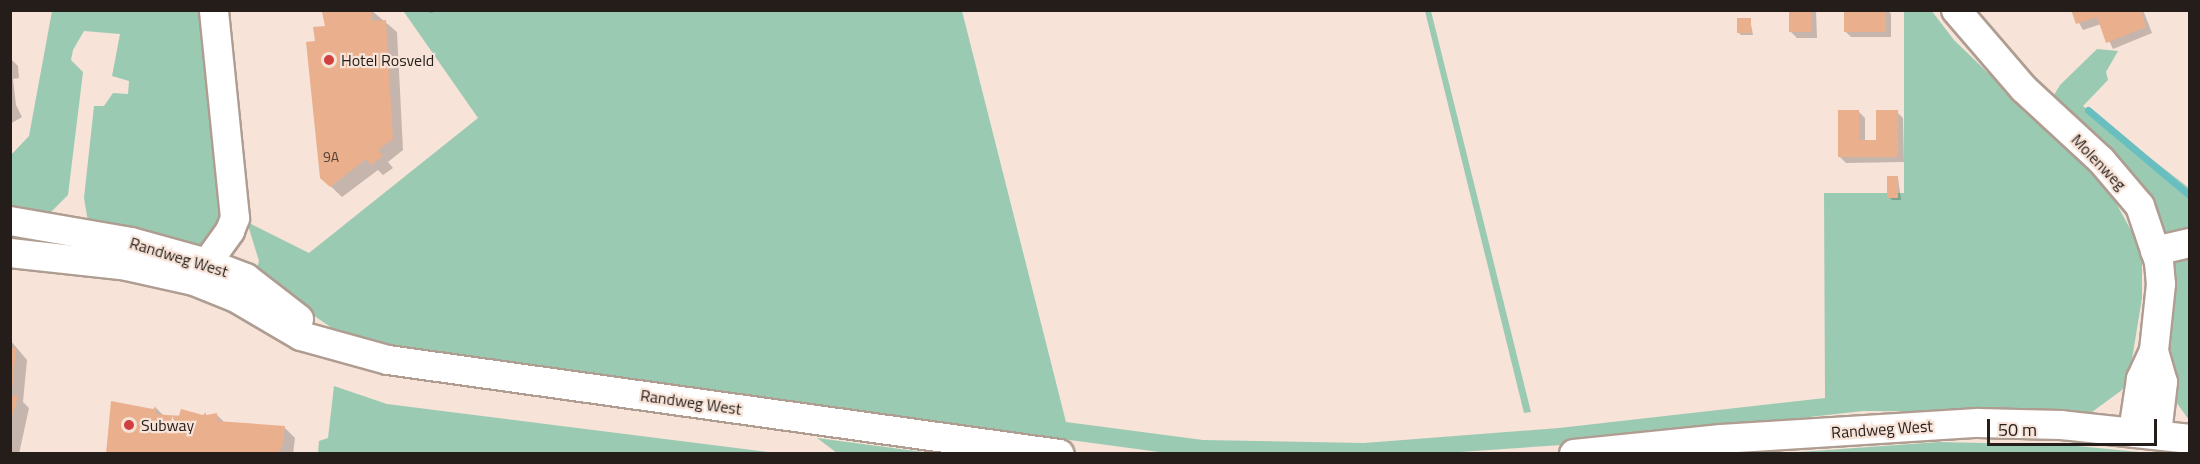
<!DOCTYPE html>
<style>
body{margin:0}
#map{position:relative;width:2200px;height:464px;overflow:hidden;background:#f7e3d8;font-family:"Titillium Web",sans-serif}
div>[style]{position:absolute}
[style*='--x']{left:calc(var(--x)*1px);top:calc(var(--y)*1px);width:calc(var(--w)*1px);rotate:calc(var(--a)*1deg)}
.green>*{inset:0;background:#9bcab3}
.shadow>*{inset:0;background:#0003}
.stream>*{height:7px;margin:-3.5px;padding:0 3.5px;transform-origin:3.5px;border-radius:3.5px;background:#69bfc0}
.building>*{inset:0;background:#eab08d;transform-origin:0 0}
.roads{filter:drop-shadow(2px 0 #af9d92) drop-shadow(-2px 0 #af9d92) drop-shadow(0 2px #af9d92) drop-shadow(0 -2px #af9d92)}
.minor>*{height:28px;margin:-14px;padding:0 14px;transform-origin:14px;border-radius:14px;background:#fff}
.dots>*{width:16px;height:16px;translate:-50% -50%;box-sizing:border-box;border:3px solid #f7e3d8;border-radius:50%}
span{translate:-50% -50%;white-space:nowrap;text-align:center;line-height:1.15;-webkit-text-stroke:4.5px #f7e3d8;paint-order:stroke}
.number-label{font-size:14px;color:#564236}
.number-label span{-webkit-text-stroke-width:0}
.poi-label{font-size:16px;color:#241d19}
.left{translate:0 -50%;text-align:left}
.street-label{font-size:16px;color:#241d19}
.frame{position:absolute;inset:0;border:12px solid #241d19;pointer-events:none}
.scale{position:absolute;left:1987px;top:419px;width:170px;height:27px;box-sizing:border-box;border:3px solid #241d19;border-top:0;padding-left:8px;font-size:18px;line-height:21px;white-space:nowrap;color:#241d19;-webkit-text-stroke:4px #f7e3d8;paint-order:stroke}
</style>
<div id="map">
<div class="green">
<div style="clip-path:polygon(200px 10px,224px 215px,203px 249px,88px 222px,84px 198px,94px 106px,104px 106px,113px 93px,128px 94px,129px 81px,112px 76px,120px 34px,84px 31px,73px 50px,71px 60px,83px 72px,68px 195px,48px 215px,11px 209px,10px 156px,29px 136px,52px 11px)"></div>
<div style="clip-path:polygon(1931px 10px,1954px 40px,2109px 190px,2134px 236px,2142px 261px,2142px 298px,2131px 365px,2122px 390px,2092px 412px,1863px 411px,1561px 445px,1445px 453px,1174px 454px,551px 370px,345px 337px,255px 275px,259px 261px,247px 222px,309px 253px,478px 118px,404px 12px,962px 11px,1066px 422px,1203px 440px,1364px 443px,1559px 428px,1825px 398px,1824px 193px,1904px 193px,1904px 11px)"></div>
<div style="clip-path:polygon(1425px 11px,1431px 11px,1531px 412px,1524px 413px)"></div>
<div style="clip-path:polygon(2097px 49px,2118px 51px,2106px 72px,2108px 80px,2083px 106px,2189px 188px,2189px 236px,2170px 234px,2155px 225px,2051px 100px,2060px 85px)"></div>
<div style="clip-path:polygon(2189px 253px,2189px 420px,2169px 392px,2168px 269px,2175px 258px)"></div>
<div style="clip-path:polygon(334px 386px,387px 404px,775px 453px,318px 453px,319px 441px,328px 438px)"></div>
<div style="clip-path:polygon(817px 438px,931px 453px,837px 453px)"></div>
<div style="clip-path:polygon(1939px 442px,2067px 445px,2149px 453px,1772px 454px)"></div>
</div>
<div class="shadow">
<div style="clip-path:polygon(371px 10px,397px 32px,403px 150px,388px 162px,393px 168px,383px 175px,378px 170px,342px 197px,321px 177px,316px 42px,326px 27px,324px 13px)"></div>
<div style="clip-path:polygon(428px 10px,444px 10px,430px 13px)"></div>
<div style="clip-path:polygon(1791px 10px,1816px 10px,1817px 38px,1797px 38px,1791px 32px)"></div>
<div style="clip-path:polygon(1845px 10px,1888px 10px,1891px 14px,1891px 37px,1851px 37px,1845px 31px)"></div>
<div style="clip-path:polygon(2072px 10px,2143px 10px,2152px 33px,2113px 49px,2101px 24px,2083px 30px)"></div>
<div style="clip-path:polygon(1750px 19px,1753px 35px,1741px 35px,1738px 32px)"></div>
<div style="clip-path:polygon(10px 45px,12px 60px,18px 66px,19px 78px,13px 79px,16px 105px,22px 117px,10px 124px)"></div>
<div style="clip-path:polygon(1859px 112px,1865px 118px,1865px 142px,1878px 141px,1897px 112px,1903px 118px,1904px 162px,1846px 163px,1839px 156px)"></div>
<div style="clip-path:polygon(1898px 178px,1901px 200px,1892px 200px,1889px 197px)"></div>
<div style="clip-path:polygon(10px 340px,27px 360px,23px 402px,29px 408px,19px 454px,10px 454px)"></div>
<div style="clip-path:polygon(156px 408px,164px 416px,217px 415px,225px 423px,284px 427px,295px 438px,293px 454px,107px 454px)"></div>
</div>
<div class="stream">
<div style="--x:2088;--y:110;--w:133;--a:40.1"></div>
</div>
<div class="building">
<div style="clip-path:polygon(371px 10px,372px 21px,386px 20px,393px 139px,378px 150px,383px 156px,371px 165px,366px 159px,330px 187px,320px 178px,306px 42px,315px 41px,313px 27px,325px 26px,322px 12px)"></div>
<div style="left:1789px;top:10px;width:22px;height:22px"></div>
<div style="left:1844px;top:10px;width:42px;height:22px"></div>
<div style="clip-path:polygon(2071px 10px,2141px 10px,2146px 27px,2106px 43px,2097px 17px,2076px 24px)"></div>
<div style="left:1737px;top:18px;width:14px;height:15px"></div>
<div style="clip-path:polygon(1838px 110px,1859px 110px,1859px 140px,1876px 140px,1876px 110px,1898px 110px,1898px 157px,1838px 157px)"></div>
<div style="left:1887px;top:176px;width:11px;height:22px"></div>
<div style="clip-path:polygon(10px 347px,16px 348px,12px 392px,10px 391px)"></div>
<div style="clip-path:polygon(10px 395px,18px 396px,12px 417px,10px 417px)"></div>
<div style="clip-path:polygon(111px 401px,153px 409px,156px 406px,155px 414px,179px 416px,181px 409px,203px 415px,206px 412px,206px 415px,217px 413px,217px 421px,285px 426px,283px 442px,279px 454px,106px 454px)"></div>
</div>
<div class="roads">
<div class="minor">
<div style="--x:1956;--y:10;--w:104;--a:49.3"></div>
<div style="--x:2024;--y:89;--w:105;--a:42.7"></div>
<div style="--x:2101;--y:160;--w:60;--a:49.7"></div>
<div style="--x:2140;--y:206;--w:59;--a:71.3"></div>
<div style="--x:2159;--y:262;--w:22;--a:85"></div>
<div style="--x:2161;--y:284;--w:67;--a:96"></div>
<div style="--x:2154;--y:351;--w:31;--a:115"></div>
<div style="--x:2141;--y:379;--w:54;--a:98.6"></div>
<div style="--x:10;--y:221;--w:123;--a:9.8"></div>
<div style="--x:131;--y:242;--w:79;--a:15.4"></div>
<div style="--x:207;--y:263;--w:42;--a:21"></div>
<div style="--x:246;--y:278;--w:67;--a:37.7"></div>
<div style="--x:2155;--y:251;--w:36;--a:-13"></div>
<div style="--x:10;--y:253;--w:118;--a:6.3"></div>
<div style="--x:127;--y:266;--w:69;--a:12.6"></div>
<div style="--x:194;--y:281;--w:45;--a:22"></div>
<div style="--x:236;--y:298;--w:75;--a:30.3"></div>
<div style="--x:301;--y:336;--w:90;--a:15.4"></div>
<div style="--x:388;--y:360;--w:678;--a:7.97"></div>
<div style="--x:197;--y:277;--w:57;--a:-54.3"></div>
<div style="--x:230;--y:231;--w:14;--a:-69"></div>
<div style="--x:235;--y:218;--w:209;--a:-95.8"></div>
<div style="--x:2154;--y:351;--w:32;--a:74"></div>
<div style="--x:2163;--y:382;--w:52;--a:96.6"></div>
<div style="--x:1574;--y:454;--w:148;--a:-5.8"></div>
<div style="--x:1721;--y:439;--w:257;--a:-3.6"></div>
<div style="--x:1978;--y:423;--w:83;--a:1.4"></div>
<div style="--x:2061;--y:425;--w:130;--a:6.2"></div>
</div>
</div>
<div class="dots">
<div style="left:329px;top:60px;background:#cf403e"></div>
<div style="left:129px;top:425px;background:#cf403e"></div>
</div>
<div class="number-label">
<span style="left:331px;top:157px">9A</span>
</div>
<div class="poi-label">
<span class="left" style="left:341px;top:60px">Hotel Rosveld</span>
<span class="left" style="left:141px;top:425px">Subway</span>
</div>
<div class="street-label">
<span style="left:2099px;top:162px;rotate:46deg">Molenweg</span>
<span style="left:179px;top:257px;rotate:17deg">Randweg West</span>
<span style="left:691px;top:402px;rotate:8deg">Randweg West</span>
<span style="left:1882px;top:429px;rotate:-4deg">Randweg West</span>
</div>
<div class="frame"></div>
<div class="scale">50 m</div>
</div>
